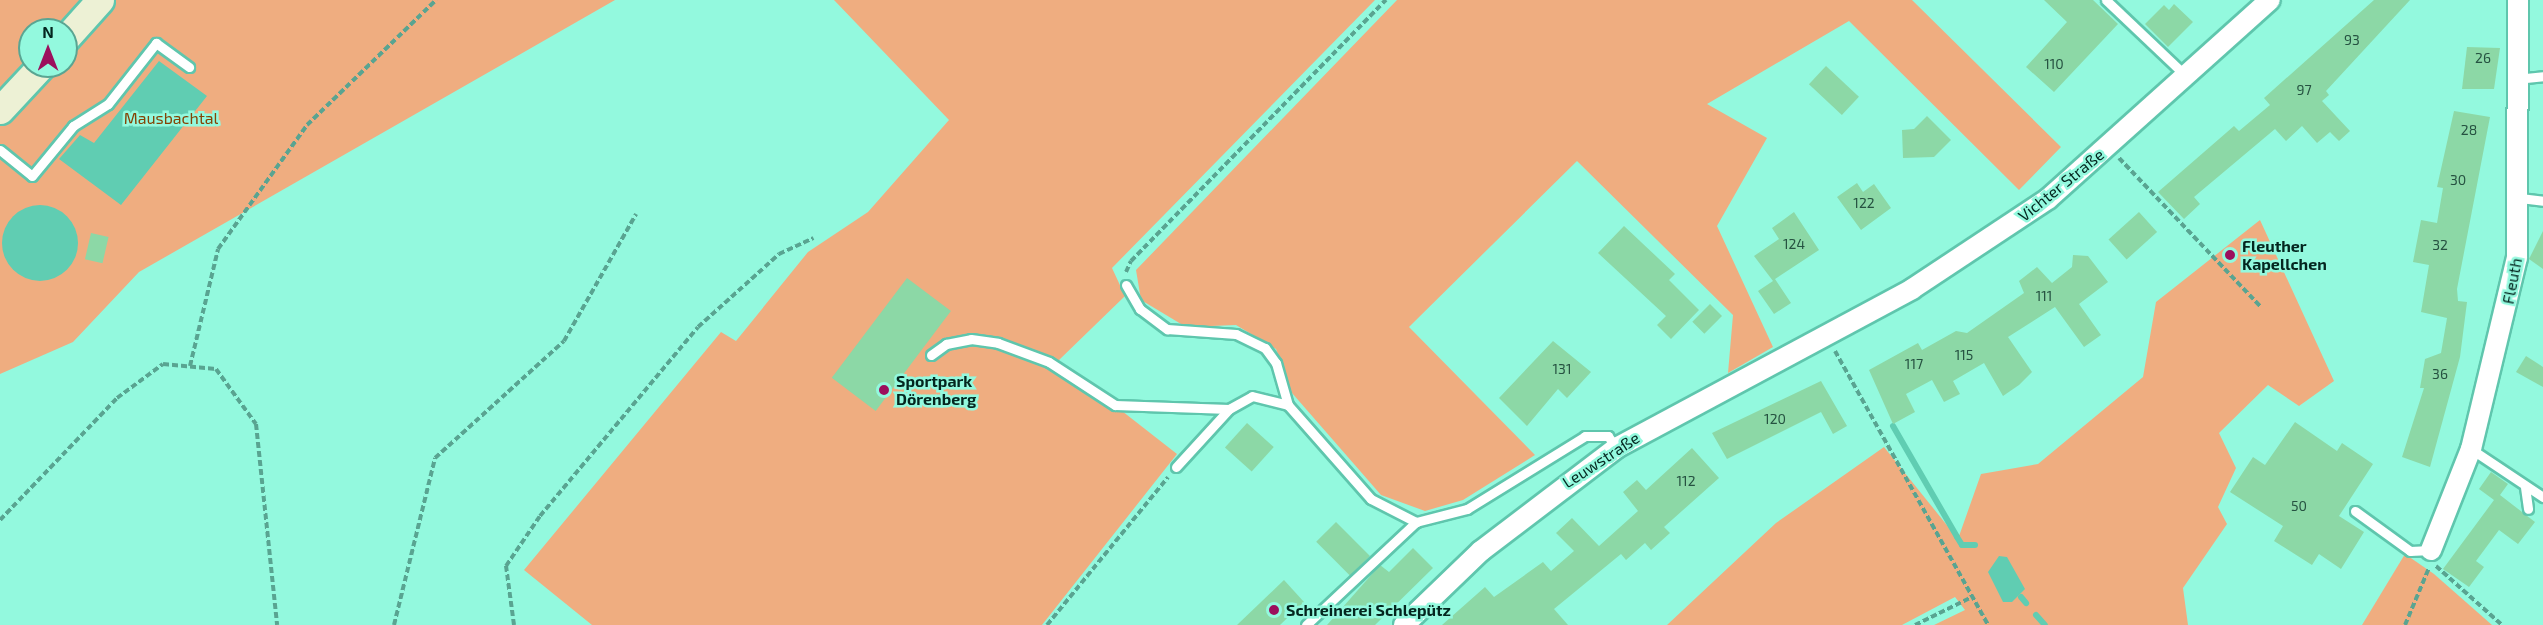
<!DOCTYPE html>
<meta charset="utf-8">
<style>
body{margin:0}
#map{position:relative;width:2543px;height:625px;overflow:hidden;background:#93f9de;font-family:"Exo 2",sans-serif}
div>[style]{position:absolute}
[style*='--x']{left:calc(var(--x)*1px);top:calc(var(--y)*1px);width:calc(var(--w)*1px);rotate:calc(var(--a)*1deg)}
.green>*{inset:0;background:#efad80}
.water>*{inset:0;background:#60cdb2}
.round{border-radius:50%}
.stream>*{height:6px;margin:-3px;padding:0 3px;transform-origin:3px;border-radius:3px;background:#60cdb2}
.building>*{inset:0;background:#8cd8a6;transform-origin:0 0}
.path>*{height:4px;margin-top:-2px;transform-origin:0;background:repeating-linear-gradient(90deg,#59a491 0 6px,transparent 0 9px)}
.roads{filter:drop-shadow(2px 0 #5fc6ad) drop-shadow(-2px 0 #5fc6ad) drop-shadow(0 2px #5fc6ad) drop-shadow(0 -2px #5fc6ad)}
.service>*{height:9px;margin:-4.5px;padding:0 4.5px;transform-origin:4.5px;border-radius:4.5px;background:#fff}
.minor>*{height:20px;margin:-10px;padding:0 10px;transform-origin:10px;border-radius:10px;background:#fff}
.secondary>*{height:27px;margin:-13.5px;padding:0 13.5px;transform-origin:13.5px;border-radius:13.5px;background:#edf1d5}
.dots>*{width:16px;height:16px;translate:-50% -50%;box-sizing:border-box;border:3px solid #93f9de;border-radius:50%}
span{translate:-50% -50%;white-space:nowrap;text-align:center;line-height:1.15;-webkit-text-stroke:5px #93f9de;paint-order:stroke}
.number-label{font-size:14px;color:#265241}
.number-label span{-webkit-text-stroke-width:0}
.park-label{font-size:16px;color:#844305}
.street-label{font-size:16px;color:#04261f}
.poi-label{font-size:16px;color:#04261f;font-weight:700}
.left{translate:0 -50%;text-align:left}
.north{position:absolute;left:18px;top:18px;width:60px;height:60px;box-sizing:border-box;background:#93f9de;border:2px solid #5aa592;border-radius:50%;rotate:0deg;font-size:16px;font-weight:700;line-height:24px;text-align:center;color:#04261f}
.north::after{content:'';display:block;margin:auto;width:21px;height:27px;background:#9c0f5d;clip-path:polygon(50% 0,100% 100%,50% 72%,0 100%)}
</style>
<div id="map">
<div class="green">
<div style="clip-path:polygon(evenodd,0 0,615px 0,139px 272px,73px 342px,0 374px,0 0,30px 30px,66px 30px,66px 66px,30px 66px,30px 30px)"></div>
<div style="clip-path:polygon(834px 0,1375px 0,1112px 268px,1125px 296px,1058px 361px,1177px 454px,1042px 625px,592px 625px,524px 570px,721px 332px,736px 341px,808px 252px,868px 212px,949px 120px)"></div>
<div style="clip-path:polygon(1397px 0,1912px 0,2061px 147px,2019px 190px,1849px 21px,1707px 104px,1767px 138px,1717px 226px,1773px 347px,1728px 373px,1733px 315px,1577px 161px,1409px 327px,1535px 455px,1463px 500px,1425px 511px,1381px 495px,1292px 393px,1276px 349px,1236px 325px,1186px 327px,1141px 300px,1136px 270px)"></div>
<div style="clip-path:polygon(2260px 220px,2334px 381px,2299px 406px,2268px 385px,2219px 433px,2236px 468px,2218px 507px,2227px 524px,2183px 588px,2188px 625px,1934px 625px,1965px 610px,1955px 597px,1902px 625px,1667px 625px,1776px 523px,1884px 447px,1958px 539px,1981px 474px,2038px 464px,2143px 377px,2156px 302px)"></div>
<div style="clip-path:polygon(2405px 554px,2434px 574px,2492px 625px,2362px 625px)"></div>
</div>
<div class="water">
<div style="clip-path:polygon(159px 61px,207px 96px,121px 205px,59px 159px,80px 135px,94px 143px)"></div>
<div class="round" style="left:2px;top:205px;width:76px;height:76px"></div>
<div style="clip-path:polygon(1999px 556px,2007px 557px,2025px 589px,2012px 602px,2003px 602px,1988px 572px)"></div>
</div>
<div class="stream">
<div style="--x:1893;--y:426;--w:128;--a:60"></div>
<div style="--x:1957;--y:537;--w:9;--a:58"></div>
<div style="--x:1962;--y:545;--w:13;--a:0"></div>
<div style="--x:2021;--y:597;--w:8;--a:50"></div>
<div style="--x:2036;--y:615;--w:13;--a:48"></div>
</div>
<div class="building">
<div style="clip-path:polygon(2044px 0,2093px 0,2118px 24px,2054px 92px,2026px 67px,2067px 22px)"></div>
<div style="clip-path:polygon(2374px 0,2410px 0,2326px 91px,2329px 95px,2322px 101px,2350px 131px,2339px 141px,2330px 132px,2317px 143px,2302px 126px,2286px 141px,2275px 129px,2194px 197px,2200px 204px,2184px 219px,2158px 192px,2234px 126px,2239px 131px,2270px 105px,2264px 98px)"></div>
<div style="clip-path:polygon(2174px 4px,2193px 22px,2168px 47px,2145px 24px,2164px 5px,2169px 10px)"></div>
<div style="clip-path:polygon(2467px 47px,2500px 48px,2494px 89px,2462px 89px)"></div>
<div style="left:1826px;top:66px;width:45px;height:25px;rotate:43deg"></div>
<div style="clip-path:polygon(2454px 111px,2490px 117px,2457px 289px,2458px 301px,2467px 302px,2460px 357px,2430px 467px,2402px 457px,2424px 388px,2420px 388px,2425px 359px,2441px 353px,2447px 318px,2421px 312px,2429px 265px,2413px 262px,2421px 220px,2437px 223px,2443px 188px,2437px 187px)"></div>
<div style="clip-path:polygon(1927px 116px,1951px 140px,1934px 157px,1903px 158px,1902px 130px,1914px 129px)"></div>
<div style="clip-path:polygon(1857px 183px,1863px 192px,1874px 184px,1891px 208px,1861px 230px,1837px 197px)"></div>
<div style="clip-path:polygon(1794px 212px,1819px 250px,1775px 279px,1791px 303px,1774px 314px,1758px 291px,1773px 281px,1754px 256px,1779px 239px,1772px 228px)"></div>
<div style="left:2139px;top:212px;width:27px;height:41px;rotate:48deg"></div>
<div style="clip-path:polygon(1624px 226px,1675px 274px,1669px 280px,1699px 310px,1671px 339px,1657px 325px,1666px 316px,1598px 253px)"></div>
<div style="clip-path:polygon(2543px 231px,2543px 269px,2529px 259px)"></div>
<div style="left:91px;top:233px;width:18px;height:27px;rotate:13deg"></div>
<div style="clip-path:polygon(2073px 255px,2088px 256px,2108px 282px,2079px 304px,2101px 335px,2084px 347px,2055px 307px,2008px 337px,2032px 372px,2019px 385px,2003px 396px,1984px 363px,1953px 381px,1960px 394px,1944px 402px,1932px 380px,1906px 394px,1915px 412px,1893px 424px,1869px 370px,1918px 343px,1922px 350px,1956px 331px,1967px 333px,2024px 293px,2019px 281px,2037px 267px,2052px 283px,2072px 267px)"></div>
<div style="left:907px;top:278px;width:55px;height:125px;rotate:37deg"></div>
<div style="left:1710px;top:304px;width:17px;height:25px;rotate:45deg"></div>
<div style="clip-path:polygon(1553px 341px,1591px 372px,1567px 398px,1558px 389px,1527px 426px,1499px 398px)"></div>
<div style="clip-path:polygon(2526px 356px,2543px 367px,2543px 387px,2516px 372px)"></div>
<div style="clip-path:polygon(1821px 381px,1847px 426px,1833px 434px,1821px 412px,1727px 459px,1712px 433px)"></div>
<div style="clip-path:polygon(2295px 422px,2337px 451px,2342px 443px,2373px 464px,2339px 516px,2364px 532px,2341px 569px,2319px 554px,2312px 565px,2274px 541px,2283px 526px,2230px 492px,2253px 457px,2265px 465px)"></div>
<div style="left:1247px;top:423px;width:36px;height:33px;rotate:42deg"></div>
<div style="clip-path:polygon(1692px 448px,1719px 478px,1664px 527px,1670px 533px,1651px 550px,1645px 543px,1626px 560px,1621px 554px,1554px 609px,1568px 625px,1442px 625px,1485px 587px,1494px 597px,1543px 562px,1551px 571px,1574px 551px,1556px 533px,1572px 518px,1599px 546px,1638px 511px,1623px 492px,1637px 480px,1646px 490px)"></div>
<div style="clip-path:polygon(2491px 472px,2508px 484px,2500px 495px,2535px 522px,2518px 544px,2499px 530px,2476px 561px,2484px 567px,2469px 587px,2443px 569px,2494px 500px,2479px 489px)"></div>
<div style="left:1336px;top:522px;width:48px;height:28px;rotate:45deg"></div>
<div style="clip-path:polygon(1413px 548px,1433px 568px,1375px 625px,1327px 625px,1380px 565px,1389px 572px)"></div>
<div style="clip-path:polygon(1284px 580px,1304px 602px,1280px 625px,1237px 625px)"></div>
</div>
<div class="path">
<div style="--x:2119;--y:158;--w:206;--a:46.4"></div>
<div style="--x:1126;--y:272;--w:12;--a:-66"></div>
<div style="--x:1131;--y:261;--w:365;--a:-45.7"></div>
<div style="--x:1835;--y:351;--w:314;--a:60.8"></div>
<div style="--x:190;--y:366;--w:120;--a:-76.5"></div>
<div style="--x:218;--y:249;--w:153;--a:-54.3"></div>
<div style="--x:307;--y:125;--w:180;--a:-44.1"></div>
<div style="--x:0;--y:520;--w:169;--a:-46.2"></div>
<div style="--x:117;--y:398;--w:57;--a:-36.5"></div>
<div style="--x:163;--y:364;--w:53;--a:5.4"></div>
<div style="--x:216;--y:369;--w:68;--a:54"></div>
<div style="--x:256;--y:424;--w:202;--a:84"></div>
<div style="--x:2436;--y:566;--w:89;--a:41.8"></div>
<div style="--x:394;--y:625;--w:172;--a:-76.2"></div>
<div style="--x:435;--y:458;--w:174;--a:-42.2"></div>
<div style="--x:564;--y:341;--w:146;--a:-60.4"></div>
<div style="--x:514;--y:625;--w:60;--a:-97.7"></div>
<div style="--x:506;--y:566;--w:60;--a:-55.8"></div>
<div style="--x:540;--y:516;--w:246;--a:-50.1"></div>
<div style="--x:698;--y:327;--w:109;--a:-42"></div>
<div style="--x:779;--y:254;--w:38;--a:-25"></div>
<div style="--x:1047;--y:625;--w:191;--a:-50.7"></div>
<div style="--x:1915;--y:625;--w:64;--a:-26.2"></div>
<div style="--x:2405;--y:625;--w:62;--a:-67.2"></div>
</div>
<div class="roads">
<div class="service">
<div style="--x:2106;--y:0;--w:112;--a:43.5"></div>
<div style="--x:2516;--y:79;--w:27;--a:-6"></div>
<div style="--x:0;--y:150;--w:41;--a:39.1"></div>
<div style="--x:32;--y:176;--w:65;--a:-50.6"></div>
<div style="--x:73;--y:126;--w:41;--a:-32.2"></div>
<div style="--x:108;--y:104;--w:78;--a:-51.8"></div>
<div style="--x:156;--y:43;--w:41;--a:36"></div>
<div style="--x:2520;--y:198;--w:23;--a:7"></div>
<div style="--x:1126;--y:285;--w:28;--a:60"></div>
<div style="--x:1140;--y:309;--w:34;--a:37"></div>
<div style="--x:1167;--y:329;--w:69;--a:4.1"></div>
<div style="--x:1236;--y:334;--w:32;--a:26"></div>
<div style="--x:1265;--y:348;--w:19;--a:54"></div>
<div style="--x:1276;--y:363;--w:44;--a:74.1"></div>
<div style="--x:931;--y:355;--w:19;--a:-36"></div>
<div style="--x:946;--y:344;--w:25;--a:-11"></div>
<div style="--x:971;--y:339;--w:27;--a:8"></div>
<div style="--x:998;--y:343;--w:54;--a:20.4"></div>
<div style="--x:1049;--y:362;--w:79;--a:33.1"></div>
<div style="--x:1115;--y:405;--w:114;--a:2"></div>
<div style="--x:2471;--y:449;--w:87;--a:33.7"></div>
<div style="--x:1176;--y:467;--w:79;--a:-47.6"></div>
<div style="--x:1229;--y:409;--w:26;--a:-29"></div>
<div style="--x:1252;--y:396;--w:37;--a:14"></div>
<div style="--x:1288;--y:405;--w:125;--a:48.6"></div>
<div style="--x:1371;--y:499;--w:51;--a:27.1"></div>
<div style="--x:1416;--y:522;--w:53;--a:-14.3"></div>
<div style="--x:1467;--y:509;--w:139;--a:-31.7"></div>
<div style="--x:1585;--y:436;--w:23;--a:0"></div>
<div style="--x:1608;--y:436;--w:14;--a:56"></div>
<div style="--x:2525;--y:487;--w:22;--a:82"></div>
<div style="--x:2355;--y:511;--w:68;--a:36"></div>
<div style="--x:2410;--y:551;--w:21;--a:-3"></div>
<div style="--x:1306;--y:625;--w:151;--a:-43.1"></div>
</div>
<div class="minor">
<div style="--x:2431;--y:550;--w:109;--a:-68.4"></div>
<div style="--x:2471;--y:449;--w:196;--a:-76.5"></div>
<div style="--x:2517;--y:258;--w:258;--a:-89.8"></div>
<div style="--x:1404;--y:625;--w:107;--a:-43.9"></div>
<div style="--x:1481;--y:551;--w:170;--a:-37.3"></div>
<div style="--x:1616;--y:448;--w:336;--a:-28.2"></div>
<div style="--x:1912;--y:289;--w:163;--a:-33.5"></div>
<div style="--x:2048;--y:199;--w:298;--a:-41.9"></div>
</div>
<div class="secondary">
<div style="--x:66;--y:38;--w:51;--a:-48.2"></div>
<div style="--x:0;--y:110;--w:60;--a:-47"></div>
</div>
</div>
<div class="dots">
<div style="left:2230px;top:255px;background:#9c0f5d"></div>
<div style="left:884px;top:390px;background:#9c0f5d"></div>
<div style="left:1274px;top:610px;background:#9c0f5d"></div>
</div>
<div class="number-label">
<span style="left:2352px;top:40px">93</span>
<span style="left:2483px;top:58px">26</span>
<span style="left:2054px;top:64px">110</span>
<span style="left:2304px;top:90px">97</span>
<span style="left:2469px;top:130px">28</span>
<span style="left:2458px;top:180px">30</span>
<span style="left:1864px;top:203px">122</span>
<span style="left:1794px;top:244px">124</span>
<span style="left:2440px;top:245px">32</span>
<span style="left:2044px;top:296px">111</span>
<span style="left:1964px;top:355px">115</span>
<span style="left:1914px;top:364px">117</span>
<span style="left:1562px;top:369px">131</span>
<span style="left:2440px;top:374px">36</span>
<span style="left:1775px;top:419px">120</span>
<span style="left:1686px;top:481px">112</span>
<span style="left:2299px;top:506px">50</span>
</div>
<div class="park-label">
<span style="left:171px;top:118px">Mausbachtal</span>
</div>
<div class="street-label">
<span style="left:2061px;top:185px;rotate:-39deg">Vichter Straße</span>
<span style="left:2512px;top:281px;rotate:-79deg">Fleuth</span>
<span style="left:1601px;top:460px;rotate:-33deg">Leuwstraße</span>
</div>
<div class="poi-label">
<span class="left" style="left:2242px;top:255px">Fleuther<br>Kapellchen</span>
<span class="left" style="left:896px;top:390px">Sportpark<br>Dörenberg</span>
<span class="left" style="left:1286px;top:610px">Schreinerei Schlepütz</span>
</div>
<div class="north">N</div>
</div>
